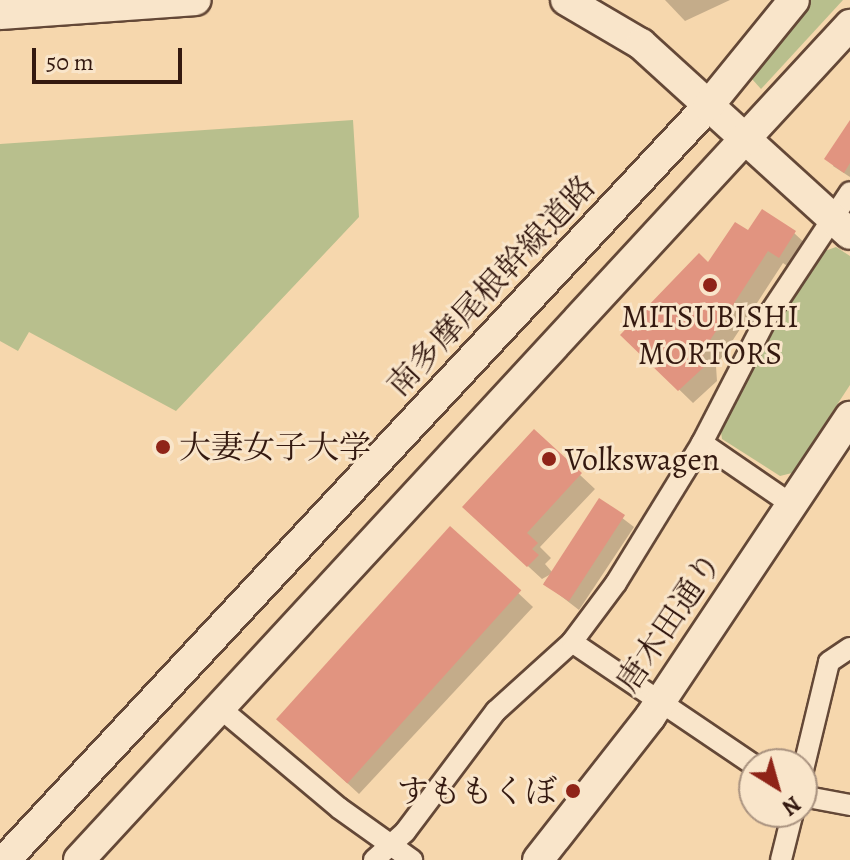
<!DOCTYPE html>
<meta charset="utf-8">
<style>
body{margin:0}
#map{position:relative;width:850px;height:860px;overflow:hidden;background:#f6d7ad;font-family:Alegreya,"Noto Serif JP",serif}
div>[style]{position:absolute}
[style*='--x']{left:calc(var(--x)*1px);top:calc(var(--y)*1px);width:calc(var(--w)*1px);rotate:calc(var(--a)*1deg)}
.green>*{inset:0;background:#b8bf8d}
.shadow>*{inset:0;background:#0003}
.building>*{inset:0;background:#e19480;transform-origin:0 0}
.roads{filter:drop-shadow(2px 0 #644837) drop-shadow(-2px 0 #644837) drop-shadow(0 2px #644837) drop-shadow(0 -2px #644837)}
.street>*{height:20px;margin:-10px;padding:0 10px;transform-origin:10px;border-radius:10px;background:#f9e5ca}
.secondary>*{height:30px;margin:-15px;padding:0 15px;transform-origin:15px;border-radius:15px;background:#f9e5ca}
.dots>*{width:22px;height:22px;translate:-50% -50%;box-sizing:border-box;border:4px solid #f9e5ca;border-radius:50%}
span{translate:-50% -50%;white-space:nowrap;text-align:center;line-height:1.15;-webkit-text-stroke:6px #f9e5ca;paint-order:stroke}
.street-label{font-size:32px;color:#341910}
.poi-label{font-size:32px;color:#341910}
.left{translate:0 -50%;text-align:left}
.right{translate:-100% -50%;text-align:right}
.north{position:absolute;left:738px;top:748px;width:80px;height:80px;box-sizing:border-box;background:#f9e5ca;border:2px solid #aa9380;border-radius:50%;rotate:143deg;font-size:22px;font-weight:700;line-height:32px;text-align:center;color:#341910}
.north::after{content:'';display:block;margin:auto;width:28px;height:36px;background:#8f2418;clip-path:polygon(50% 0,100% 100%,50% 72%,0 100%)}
.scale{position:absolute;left:32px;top:48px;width:150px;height:36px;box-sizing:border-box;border:4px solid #341910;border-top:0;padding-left:10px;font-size:24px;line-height:28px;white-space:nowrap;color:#341910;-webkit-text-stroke:6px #f9e5ca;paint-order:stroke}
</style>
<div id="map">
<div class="green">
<div style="clip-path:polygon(811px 0,843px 0,761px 89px,752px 79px)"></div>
<div style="clip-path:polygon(353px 120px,359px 217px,176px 411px,29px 332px,18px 351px,0 341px,0 144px)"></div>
<div style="clip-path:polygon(836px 247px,850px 256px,850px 385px,792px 473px,780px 476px,722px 439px,720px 425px,767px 337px,822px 252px)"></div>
</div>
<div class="shadow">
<div style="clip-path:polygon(665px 0,730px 0,685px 21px)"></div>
<div style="clip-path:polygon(850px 123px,850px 177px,833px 166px)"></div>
<div style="clip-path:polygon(748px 232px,794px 233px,808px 246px,793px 270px,783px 263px,716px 366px,717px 381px,693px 403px,623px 335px)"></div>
<div style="clip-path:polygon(534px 432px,595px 489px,540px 547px,551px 558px,545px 564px,552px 572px,600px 501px,634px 527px,579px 610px,544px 583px,551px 574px,542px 579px,478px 520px)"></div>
<div style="clip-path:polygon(450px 529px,533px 607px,359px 794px,290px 730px)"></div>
</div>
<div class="building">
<div style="clip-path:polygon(850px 120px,850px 163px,844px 173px,824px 159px)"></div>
<div style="clip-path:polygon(762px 209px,796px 231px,779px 258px,768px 251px,703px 351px,704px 367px,678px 391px,620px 335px,699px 253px,708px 262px,735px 222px,748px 230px)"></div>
<div style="clip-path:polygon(534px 429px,582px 473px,527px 533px,538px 543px,532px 549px,539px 555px,527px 567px,462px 507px)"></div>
<div style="left:599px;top:498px;width:31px;height:103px;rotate:33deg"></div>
<div style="left:450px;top:526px;width:96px;height:260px;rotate:42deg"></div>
</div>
<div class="roads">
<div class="street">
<div style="--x:702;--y:443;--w:108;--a:34.4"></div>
<div style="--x:572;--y:642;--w:220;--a:34.1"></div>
<div style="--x:220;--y:708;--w:155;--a:40"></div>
<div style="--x:339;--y:808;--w:90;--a:35.5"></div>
<div style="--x:802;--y:774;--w:115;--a:-76.4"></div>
<div style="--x:829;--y:662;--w:25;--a:-34"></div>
<div style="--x:802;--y:796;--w:49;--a:10.6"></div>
<div style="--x:374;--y:860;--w:42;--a:-42.1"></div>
<div style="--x:405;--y:832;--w:151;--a:-53.1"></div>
<div style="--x:496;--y:711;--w:103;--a:-42.2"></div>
<div style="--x:572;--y:642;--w:74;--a:-53.3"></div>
<div style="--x:616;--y:583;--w:164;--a:-58.4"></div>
<div style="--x:702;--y:443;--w:140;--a:-62.7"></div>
<div style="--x:766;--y:319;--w:152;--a:-56.5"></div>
<div style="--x:781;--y:860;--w:49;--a:-76"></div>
</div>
<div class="secondary">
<div style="--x:566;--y:0;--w:87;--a:30.4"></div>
<div style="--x:641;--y:44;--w:282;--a:42.3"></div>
<div style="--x:0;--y:14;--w:196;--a:-4.1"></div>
<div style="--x:5;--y:860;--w:1031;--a:-47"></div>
<div style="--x:708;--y:106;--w:136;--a:-50.9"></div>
<div style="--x:79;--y:860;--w:1137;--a:-47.28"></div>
<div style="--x:538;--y:860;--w:182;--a:-51.9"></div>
<div style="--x:650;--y:717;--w:361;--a:-56.3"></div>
</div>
</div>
<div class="dots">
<div style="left:710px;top:285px;background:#8f2418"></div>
<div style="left:163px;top:447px;background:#8f2418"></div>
<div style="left:549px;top:459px;background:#8f2418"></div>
<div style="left:573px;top:791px;background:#8f2418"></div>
</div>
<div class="street-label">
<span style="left:491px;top:286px;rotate:-47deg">南多摩尾根幹線道路</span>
<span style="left:669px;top:622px;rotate:-56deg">唐木田通り</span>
</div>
<div class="poi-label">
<span style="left:710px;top:335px">MITSUBISHI<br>MORTORS</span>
<span class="left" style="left:179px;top:447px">大妻女子大学</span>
<span class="left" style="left:565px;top:459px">Volkswagen</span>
<span class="right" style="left:557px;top:791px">すももくぼ</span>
</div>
<div class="north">N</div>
<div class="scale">50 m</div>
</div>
